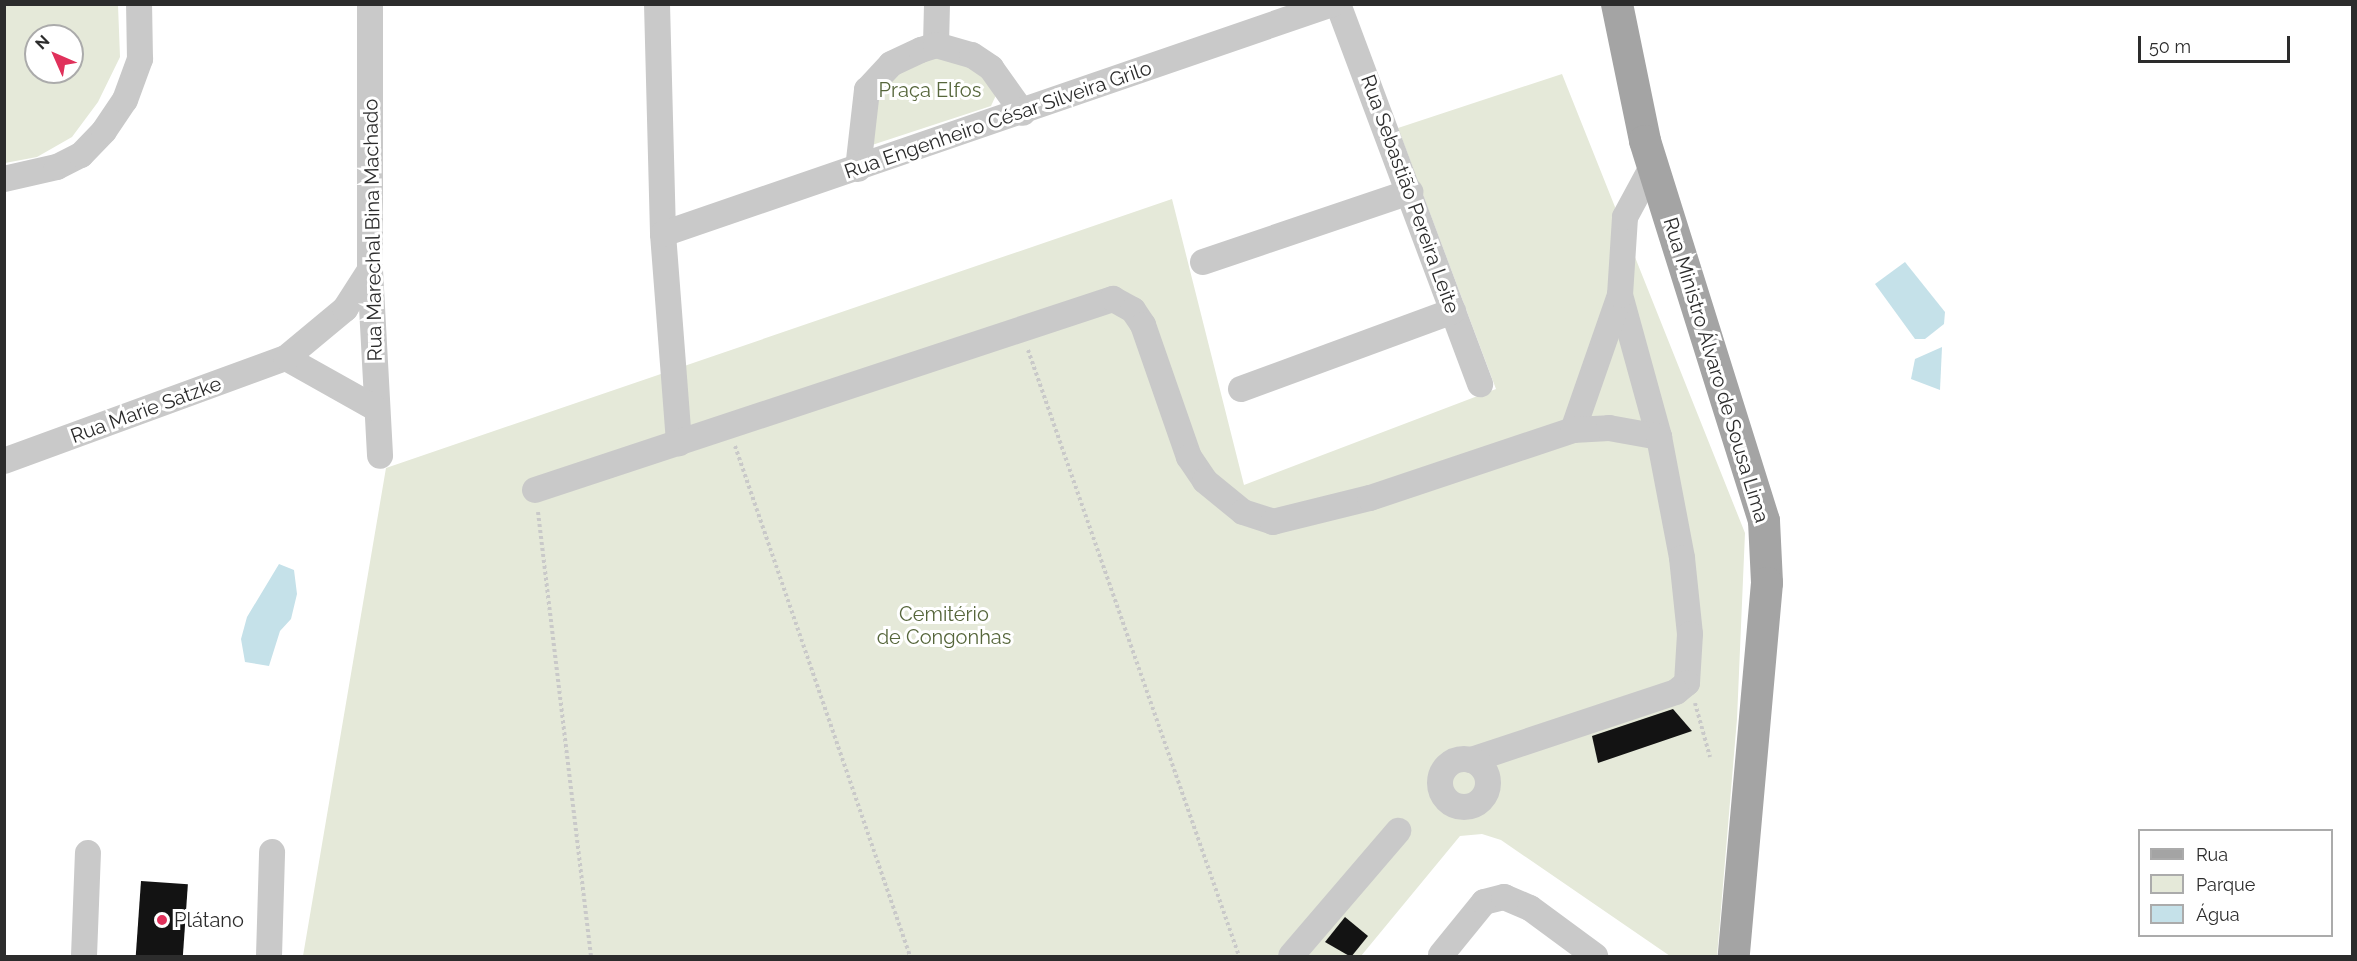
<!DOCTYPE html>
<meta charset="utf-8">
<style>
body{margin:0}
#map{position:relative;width:2357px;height:961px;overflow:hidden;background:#fff;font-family:Raleway,sans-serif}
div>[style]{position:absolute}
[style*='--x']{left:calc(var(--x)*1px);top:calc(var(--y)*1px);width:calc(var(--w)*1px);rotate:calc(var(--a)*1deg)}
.green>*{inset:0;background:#e5e9d9}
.water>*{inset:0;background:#c5e1e9}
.building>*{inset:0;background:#131313;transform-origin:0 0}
.path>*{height:4px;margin-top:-2px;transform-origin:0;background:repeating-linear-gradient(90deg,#c9c9c9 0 3px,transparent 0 6px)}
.minor>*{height:26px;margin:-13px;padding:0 13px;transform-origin:13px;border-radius:13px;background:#c9c9c9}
.minor>.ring{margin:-13px;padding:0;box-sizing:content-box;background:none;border:26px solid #c9c9c9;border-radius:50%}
.major>*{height:32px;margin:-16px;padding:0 16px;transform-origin:16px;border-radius:16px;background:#a4a4a4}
.dots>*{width:16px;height:16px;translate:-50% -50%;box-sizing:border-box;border:3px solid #fff;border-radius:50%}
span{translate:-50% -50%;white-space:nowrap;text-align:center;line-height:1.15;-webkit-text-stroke:6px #fff;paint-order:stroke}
.park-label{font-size:20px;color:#56663b}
.street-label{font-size:20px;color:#2c2c2c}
.poi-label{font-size:20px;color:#2c2c2c}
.left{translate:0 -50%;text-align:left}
.frame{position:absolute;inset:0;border:6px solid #2c2c2c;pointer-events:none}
.legend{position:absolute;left:2138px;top:829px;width:195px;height:108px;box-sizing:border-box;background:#fff;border:2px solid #ababab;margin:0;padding:8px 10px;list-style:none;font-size:18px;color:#2c2c2c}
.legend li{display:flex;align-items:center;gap:12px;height:30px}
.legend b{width:30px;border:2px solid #ababab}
.north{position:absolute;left:24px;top:24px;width:60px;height:60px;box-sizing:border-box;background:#fff;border:2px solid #ababab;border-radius:50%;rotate:315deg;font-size:16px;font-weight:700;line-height:24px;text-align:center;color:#2c2c2c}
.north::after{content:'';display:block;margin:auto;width:21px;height:27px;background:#e0315b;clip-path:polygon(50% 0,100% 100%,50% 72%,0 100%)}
.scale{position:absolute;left:2138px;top:36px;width:152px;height:27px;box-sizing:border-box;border:3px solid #2c2c2c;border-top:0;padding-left:8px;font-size:18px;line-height:21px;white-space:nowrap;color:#2c2c2c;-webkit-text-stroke:4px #fff;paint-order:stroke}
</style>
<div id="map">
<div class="green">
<div style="clip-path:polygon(evenodd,4px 5px,118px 5px,120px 57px,98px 102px,72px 137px,37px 157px,5px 163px,4px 5px,36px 36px,72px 36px,72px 72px,36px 72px,36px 36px)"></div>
<div style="clip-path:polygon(928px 55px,973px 61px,997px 93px,991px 106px,869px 146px,878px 85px)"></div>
<div style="clip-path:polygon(1562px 74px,1745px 533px,1737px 719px,1717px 956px,1670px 956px,1501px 840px,1482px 834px,1460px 836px,1361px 956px,303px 956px,386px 468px,1172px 199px,1244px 485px,1496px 389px,1398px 128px)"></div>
</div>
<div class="water">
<div style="clip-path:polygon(1905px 262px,1945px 312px,1944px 324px,1925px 339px,1915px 339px,1875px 284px)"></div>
<div style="clip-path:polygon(1942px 347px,1940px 390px,1911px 379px,1915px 359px)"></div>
<div style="clip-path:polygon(279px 564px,294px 570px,297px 594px,291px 619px,280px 631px,269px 666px,245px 662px,241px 639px,247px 617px)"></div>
</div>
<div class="building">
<div style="clip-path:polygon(1673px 709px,1692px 731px,1598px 763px,1592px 736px)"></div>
<div style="left:141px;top:881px;width:47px;height:76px;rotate:4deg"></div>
<div style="clip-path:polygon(1345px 917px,1368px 936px,1351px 957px,1325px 942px)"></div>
</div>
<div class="path">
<div style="--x:1028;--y:350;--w:642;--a:70.8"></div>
<div style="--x:735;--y:446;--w:539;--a:71.06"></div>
<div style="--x:538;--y:512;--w:447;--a:83.2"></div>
<div style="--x:1695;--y:703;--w:56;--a:74.5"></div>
</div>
<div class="minor">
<div style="--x:370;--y:4;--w:266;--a:90"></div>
<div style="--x:370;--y:270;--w:186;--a:86.9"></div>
<div style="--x:657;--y:4;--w:230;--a:88.5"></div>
<div style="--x:663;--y:234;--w:210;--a:85.6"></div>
<div style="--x:1338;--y:4;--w:406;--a:69.5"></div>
<div style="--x:936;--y:45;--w:41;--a:-88.6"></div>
<div style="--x:858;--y:169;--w:80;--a:-83.5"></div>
<div style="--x:867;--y:90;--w:35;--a:-47"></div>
<div style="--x:891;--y:64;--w:33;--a:-25"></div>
<div style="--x:921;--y:50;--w:16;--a:-18"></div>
<div style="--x:936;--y:45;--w:37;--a:16"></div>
<div style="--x:972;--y:55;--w:23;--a:34"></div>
<div style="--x:991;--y:68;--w:55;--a:54.6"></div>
<div style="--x:4;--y:179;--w:54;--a:-12.8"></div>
<div style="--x:57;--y:167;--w:27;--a:-27"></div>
<div style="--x:81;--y:155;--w:33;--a:-46"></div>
<div style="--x:104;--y:131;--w:37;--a:-56"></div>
<div style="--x:125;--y:100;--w:44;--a:-69.9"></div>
<div style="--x:140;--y:59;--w:55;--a:-91"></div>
<div style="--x:663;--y:234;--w:707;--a:-18.97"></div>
<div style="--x:1203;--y:262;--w:219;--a:-18.7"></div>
<div style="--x:1620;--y:295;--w:147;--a:74.6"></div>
<div style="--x:286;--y:358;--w:104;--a:29.3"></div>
<div style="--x:1241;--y:389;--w:226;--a:-20.2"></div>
<div style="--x:1573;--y:430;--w:143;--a:-70.8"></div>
<div style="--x:1620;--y:295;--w:78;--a:-86.3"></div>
<div style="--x:1625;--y:217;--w:59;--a:-61.7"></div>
<div style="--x:4;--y:461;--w:300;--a:-20.1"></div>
<div style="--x:286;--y:358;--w:77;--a:-39.7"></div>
<div style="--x:345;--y:309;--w:46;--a:-57.3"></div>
<div style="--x:535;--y:490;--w:609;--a:-18.29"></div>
<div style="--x:1113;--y:299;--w:23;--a:29"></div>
<div style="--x:1133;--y:310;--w:18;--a:56"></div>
<div style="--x:1143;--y:325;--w:140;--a:70.8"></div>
<div style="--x:1189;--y:457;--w:29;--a:56"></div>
<div style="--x:1205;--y:481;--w:49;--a:39.2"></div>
<div style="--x:1243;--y:512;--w:32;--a:18"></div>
<div style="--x:1273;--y:522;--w:100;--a:-13.9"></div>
<div style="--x:1370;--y:498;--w:214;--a:-18.5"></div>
<div style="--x:1573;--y:430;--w:36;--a:-3"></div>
<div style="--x:1609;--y:428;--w:51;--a:10.2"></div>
<div style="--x:1659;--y:437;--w:123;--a:79.2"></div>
<div style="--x:1682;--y:558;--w:76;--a:84"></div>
<div style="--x:1690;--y:634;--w:49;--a:93.5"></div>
<div style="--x:1687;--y:683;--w:14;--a:141"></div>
<div style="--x:1676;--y:692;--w:216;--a:161.6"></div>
<div class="ring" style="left:1440px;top:759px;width:22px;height:22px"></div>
<div style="--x:1441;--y:955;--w:68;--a:-50.9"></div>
<div style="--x:1484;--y:902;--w:21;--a:-14"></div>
<div style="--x:1504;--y:897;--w:28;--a:23"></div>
<div style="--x:1530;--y:908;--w:81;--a:36.4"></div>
<div style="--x:84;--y:956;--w:103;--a:-87.8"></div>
<div style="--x:269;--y:956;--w:104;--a:-88.3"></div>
<div style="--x:1291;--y:956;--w:165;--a:-49.4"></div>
</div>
<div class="major">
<div style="--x:1617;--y:4;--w:140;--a:78.4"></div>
<div style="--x:1645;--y:141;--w:398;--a:72.6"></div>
<div style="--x:1764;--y:521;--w:62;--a:87.2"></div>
<div style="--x:1767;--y:583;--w:374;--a:95.1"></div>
</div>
<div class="dots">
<div style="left:162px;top:920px;background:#e0315b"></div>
</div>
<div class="park-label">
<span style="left:930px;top:90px">Praça Elfos</span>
<span style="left:944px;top:626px">Cemitério<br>de Congonhas</span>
</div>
<div class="street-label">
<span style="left:998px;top:120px;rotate:-19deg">Rua Engenheiro César Silveira Grilo</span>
<span style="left:1410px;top:194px;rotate:70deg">Rua Sebastião Pereira Leite</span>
<span style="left:373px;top:230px;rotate:-91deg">Rua Marechal Bina Machado</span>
<span style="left:1716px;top:370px;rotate:73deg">Rua Ministro Álvaro de Sousa Lima</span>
<span style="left:146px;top:410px;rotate:-20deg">Rua Marie Satzke</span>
</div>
<div class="poi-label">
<span class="left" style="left:174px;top:920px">Plátano</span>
</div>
<div class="frame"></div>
<ul class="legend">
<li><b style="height:8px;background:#a4a4a4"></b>Rua</li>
<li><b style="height:16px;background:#e5e9d9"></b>Parque</li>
<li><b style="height:16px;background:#c5e1e9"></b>Água</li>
</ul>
<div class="north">N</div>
<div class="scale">50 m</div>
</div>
